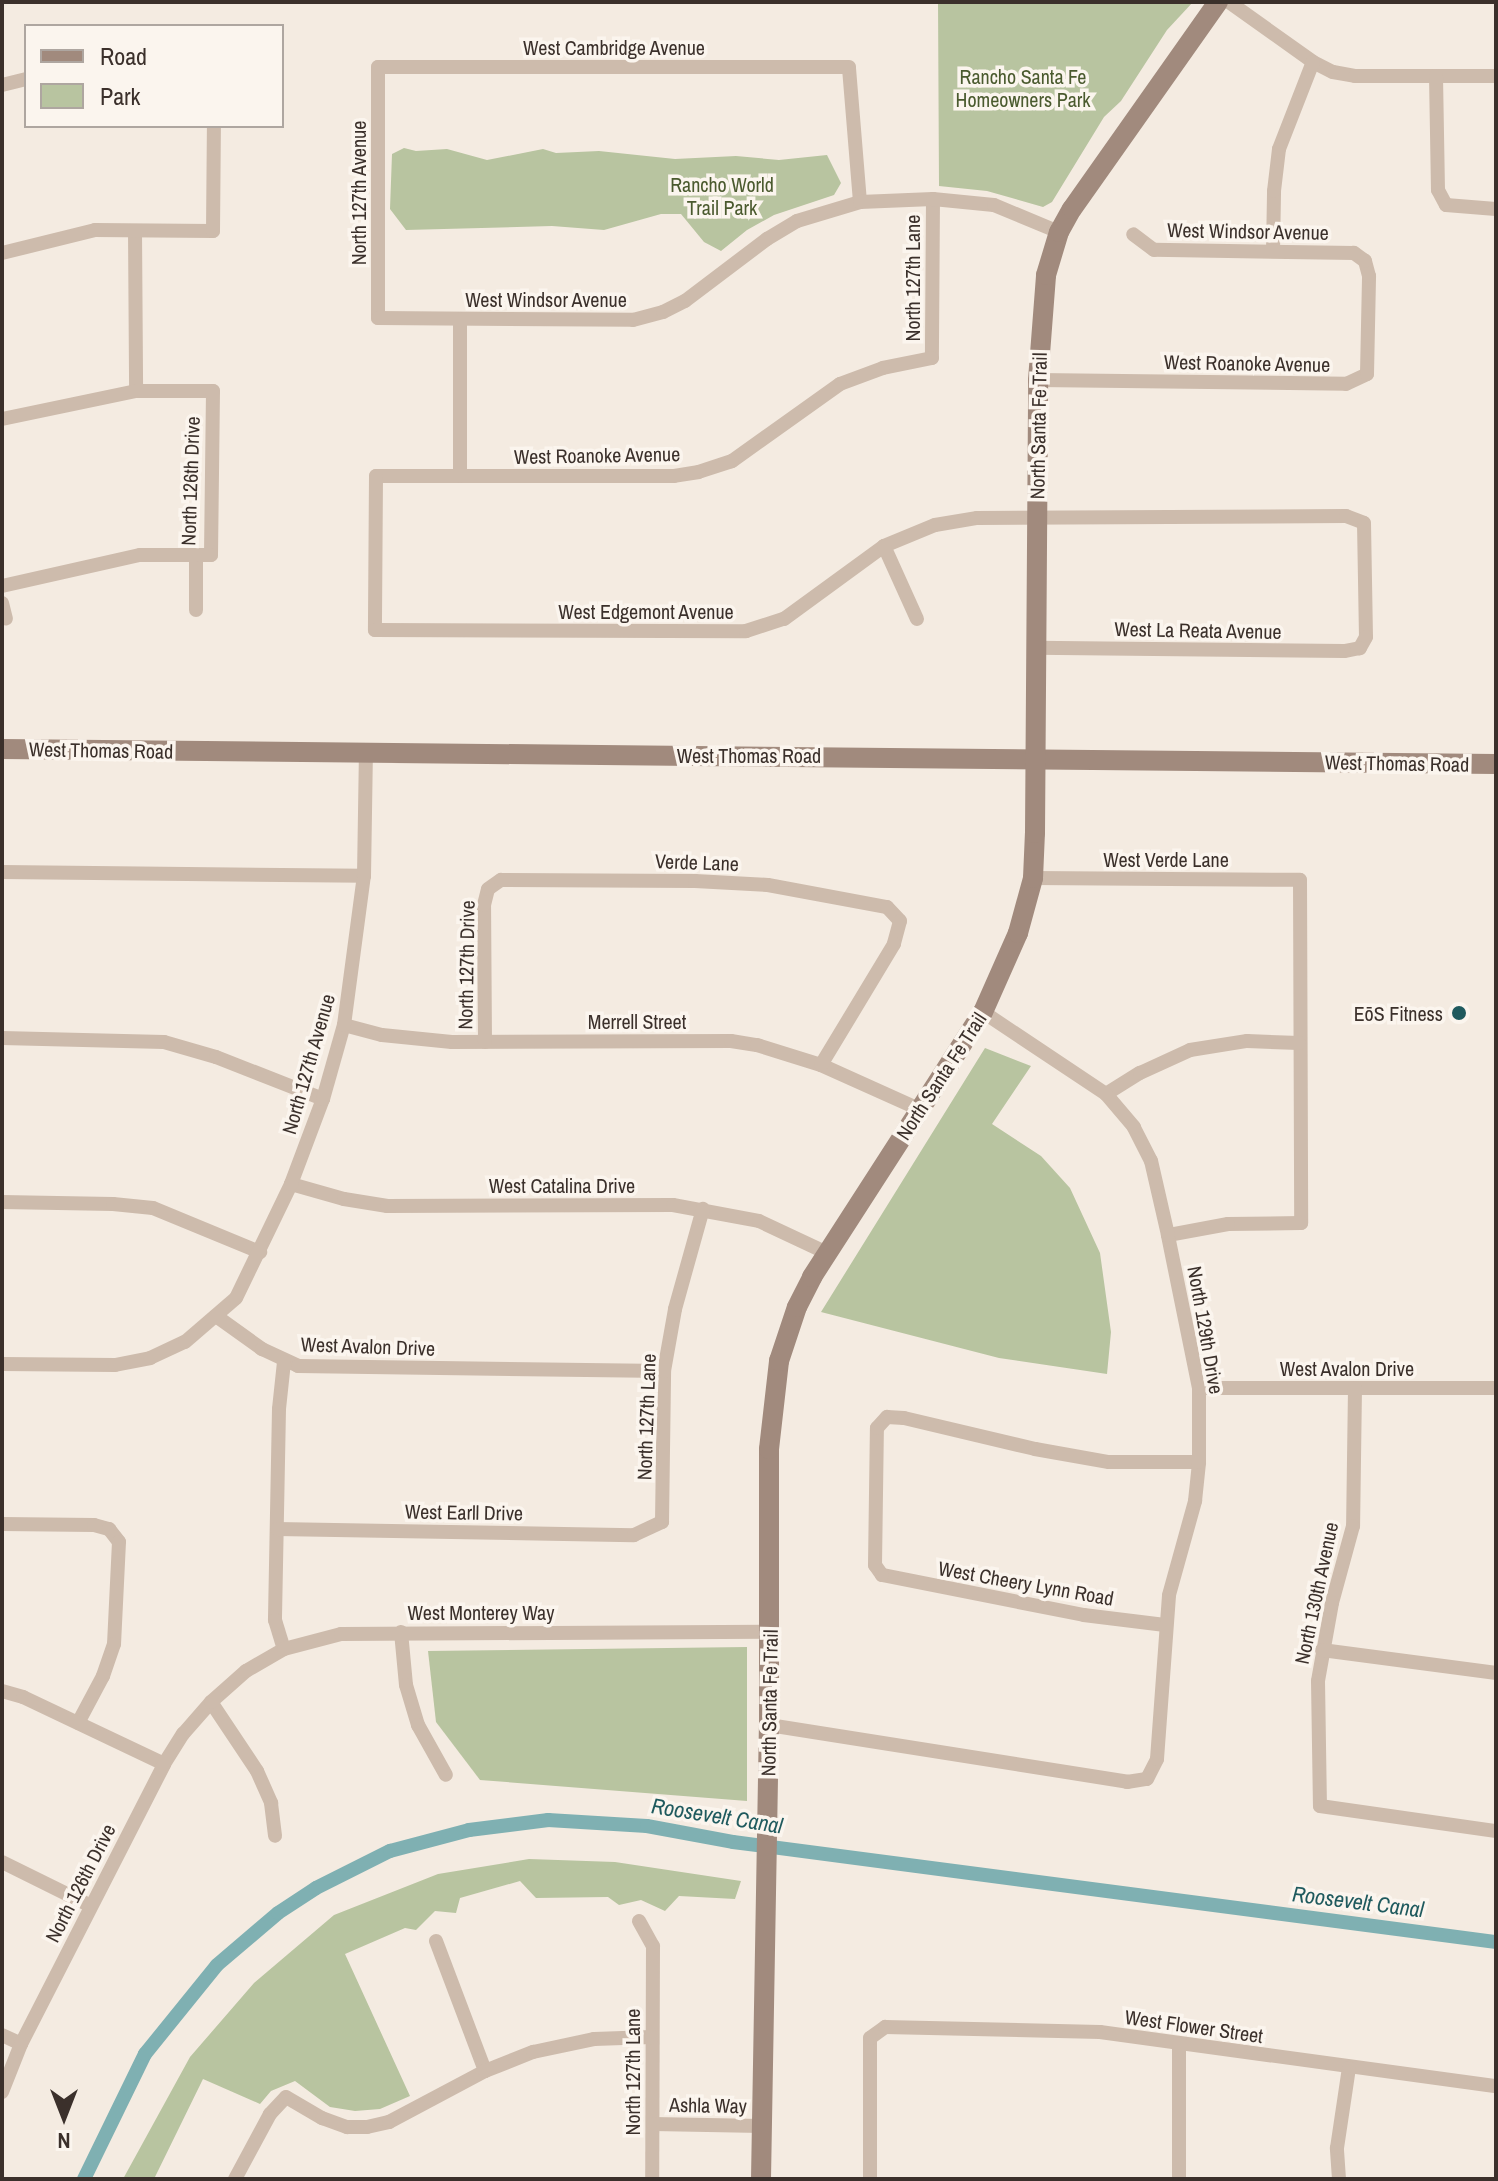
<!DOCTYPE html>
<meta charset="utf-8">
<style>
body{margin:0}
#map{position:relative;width:1498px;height:2181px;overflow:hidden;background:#f4ebe1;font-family:"Archivo Narrow",sans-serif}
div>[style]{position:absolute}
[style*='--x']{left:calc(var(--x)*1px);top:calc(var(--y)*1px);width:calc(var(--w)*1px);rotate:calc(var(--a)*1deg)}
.green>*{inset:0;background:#b8c4a0}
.canal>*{height:14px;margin:-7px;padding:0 7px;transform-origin:7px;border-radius:7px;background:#7fb0b2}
.street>*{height:14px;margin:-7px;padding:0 7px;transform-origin:7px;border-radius:7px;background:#cdbbac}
.secondary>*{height:20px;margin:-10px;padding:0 10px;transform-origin:10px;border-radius:10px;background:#a18a7d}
.dots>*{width:22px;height:22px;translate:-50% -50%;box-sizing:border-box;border:4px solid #fbf5ee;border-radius:50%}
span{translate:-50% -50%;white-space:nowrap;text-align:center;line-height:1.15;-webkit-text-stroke:7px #fbf5ee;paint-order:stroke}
.street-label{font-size:20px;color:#3b302b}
.park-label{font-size:20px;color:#4a5a2e}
.poi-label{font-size:20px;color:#3b302b}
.right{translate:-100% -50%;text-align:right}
.water-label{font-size:22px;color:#1f5a5e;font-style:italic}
.frame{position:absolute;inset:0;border:4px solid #3b302b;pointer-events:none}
.legend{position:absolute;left:24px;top:24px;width:260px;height:104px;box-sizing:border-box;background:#fbf5ee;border:2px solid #aea6a0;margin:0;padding:10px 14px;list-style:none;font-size:24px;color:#3b302b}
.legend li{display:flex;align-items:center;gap:16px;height:40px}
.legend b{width:40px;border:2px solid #aea6a0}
.north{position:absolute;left:24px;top:2077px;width:80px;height:80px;-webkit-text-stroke:6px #fbf5ee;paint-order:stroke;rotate:180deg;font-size:22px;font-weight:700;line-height:32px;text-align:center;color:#3b302b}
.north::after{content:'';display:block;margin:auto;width:28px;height:36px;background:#3b302b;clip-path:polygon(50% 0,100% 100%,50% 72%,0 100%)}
</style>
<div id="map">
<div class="green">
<div style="clip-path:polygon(938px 2px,1193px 2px,1167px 30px,1121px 101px,1104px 117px,1052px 202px,1043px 207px,987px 191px,939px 186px)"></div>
<div style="clip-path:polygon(404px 148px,416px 151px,447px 149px,487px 160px,543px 149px,556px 153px,599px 151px,675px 159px,736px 156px,779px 160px,827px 155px,841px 183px,834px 195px,774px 215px,747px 230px,721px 251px,704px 242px,681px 214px,661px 214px,604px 230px,552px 226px,406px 230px,390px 209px,392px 154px)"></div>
<div style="clip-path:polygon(985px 1048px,1031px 1066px,992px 1124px,1041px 1156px,1070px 1188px,1100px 1253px,1111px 1332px,1107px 1374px,999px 1358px,821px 1312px)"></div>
<div style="clip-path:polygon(747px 1647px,747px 1801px,480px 1780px,436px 1722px,428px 1651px)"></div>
<div style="clip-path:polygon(529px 1859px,615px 1862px,741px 1881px,735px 1899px,679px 1896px,665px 1911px,641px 1900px,619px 1905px,608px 1897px,536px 1898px,520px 1881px,460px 1898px,456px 1913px,435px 1911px,416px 1930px,405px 1928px,345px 1954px,410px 2096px,380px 2109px,355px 2111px,330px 2107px,295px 2081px,271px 2091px,260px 2104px,203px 2079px,154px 2179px,123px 2179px,190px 2057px,254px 1983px,334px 1915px,438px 1874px)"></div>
</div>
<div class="canal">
<div style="--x:84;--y:2179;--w:139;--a:-64"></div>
<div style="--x:145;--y:2054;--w:114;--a:-51"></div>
<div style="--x:217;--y:1965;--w:80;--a:-40.4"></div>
<div style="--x:278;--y:1913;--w:45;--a:-33.3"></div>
<div style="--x:316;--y:1888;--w:83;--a:-26.6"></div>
<div style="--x:390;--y:1851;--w:82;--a:-14.9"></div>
<div style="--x:469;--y:1830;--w:80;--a:-7.2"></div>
<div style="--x:548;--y:1820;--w:99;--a:3.5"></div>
<div style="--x:647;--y:1826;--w:87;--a:10.5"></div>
<div style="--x:733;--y:1842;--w:770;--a:7.47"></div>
</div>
<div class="street">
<div style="--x:1229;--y:2;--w:103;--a:35.5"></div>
<div style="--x:1313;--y:62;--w:22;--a:27"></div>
<div style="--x:1333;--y:72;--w:22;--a:10"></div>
<div style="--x:1355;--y:76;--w:141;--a:0"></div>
<div style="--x:1436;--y:76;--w:114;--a:89"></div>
<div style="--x:1438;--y:190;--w:17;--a:62"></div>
<div style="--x:1446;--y:205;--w:50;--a:4.6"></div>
<div style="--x:2;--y:85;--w:25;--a:-14"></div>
<div style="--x:933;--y:199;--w:159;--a:90.4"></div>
<div style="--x:932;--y:358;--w:50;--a:168.5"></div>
<div style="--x:883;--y:368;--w:46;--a:159.6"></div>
<div style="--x:840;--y:384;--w:133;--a:144.5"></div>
<div style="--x:732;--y:461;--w:35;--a:162"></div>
<div style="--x:699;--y:472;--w:25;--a:171"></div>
<div style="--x:674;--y:476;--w:298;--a:180"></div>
<div style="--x:376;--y:476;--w:154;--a:90.4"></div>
<div style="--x:375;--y:630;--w:371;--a:0.2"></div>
<div style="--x:746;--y:631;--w:40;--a:-18"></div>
<div style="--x:784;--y:619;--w:124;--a:-36.1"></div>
<div style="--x:884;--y:546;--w:55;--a:-22.4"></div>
<div style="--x:935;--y:525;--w:43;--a:-9.5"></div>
<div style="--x:977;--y:518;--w:369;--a:-0.3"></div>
<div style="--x:1346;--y:516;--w:19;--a:21"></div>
<div style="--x:1364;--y:523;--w:114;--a:89"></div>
<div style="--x:1366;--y:637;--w:13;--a:119"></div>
<div style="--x:1360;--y:648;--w:16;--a:169"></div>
<div style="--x:1344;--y:651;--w:309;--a:-179.4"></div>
<div style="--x:860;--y:202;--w:135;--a:-94.7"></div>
<div style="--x:849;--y:67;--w:471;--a:180"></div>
<div style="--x:378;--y:67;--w:251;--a:90"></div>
<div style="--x:378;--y:318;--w:255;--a:0.4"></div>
<div style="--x:633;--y:320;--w:31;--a:-15"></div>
<div style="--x:663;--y:312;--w:25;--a:-27"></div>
<div style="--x:685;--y:301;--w:103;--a:-37.1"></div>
<div style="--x:767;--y:239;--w:35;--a:-31"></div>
<div style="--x:797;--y:221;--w:66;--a:-16.8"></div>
<div style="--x:860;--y:202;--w:73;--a:-2.4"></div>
<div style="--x:933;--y:199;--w:61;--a:5.6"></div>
<div style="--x:994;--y:205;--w:70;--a:22.6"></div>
<div style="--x:135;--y:231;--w:160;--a:89.6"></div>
<div style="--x:1273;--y:251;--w:60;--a:-89"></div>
<div style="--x:1274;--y:191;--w:42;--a:-83.2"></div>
<div style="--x:1279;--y:149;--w:93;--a:-68.7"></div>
<div style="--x:2;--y:253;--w:96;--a:-13.9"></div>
<div style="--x:95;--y:230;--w:118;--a:0.5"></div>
<div style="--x:213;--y:231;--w:105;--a:-89.5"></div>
<div style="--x:1038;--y:380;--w:308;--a:0.7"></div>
<div style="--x:1346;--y:384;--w:23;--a:-25"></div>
<div style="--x:1367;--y:374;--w:98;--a:-88.8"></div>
<div style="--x:1369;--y:276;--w:16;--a:-105"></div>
<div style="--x:1365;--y:261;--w:14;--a:-144"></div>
<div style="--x:1354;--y:253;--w:200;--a:-179.1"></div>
<div style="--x:1154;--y:250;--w:26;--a:-143"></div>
<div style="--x:2;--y:419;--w:137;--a:-11.8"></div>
<div style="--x:136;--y:391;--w:77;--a:0"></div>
<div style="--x:213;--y:391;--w:164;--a:90.7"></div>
<div style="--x:211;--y:555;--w:15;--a:180"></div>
<div style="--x:196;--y:555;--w:55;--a:90"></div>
<div style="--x:460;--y:476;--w:157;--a:-90"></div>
<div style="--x:884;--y:546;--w:80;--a:65.7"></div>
<div style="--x:2;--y:586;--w:141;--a:-12.7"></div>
<div style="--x:140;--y:555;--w:56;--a:0"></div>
<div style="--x:2;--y:603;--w:16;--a:76"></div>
<div style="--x:2;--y:872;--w:362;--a:0.6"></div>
<div style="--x:1033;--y:878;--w:267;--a:0.4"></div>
<div style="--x:1300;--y:880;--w:343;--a:89.8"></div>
<div style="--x:1301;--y:1223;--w:73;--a:179.2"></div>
<div style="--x:1228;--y:1224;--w:61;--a:169.6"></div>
<div style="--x:344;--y:1025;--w:39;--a:15"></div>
<div style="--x:382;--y:1035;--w:70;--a:5.7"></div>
<div style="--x:452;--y:1042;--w:279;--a:-0.2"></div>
<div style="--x:731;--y:1041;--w:26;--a:9"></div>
<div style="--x:757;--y:1045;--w:67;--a:17.4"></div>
<div style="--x:821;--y:1065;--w:107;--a:24.2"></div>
<div style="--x:2;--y:1038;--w:162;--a:1.4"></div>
<div style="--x:164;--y:1042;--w:54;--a:16.1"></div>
<div style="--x:216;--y:1057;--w:115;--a:21.4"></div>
<div style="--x:485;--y:1042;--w:137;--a:-90.4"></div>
<div style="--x:484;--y:905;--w:16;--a:-76"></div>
<div style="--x:488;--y:889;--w:16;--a:-35"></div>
<div style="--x:501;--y:880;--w:194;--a:0.3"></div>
<div style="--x:695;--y:881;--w:73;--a:3.1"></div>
<div style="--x:768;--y:885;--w:121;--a:10.5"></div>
<div style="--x:887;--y:907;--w:19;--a:47"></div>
<div style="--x:900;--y:921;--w:24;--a:105"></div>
<div style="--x:894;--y:944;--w:141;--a:121.1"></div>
<div style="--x:1106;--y:1094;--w:40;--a:-32"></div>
<div style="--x:1140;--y:1073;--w:55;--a:-24.7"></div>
<div style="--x:1190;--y:1050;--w:58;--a:-9"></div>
<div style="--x:1247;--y:1041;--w:52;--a:2.2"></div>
<div style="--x:291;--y:1184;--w:55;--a:15.8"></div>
<div style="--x:344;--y:1199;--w:44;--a:9.2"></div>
<div style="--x:387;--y:1206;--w:286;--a:-0.2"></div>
<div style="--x:673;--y:1205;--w:87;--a:10.5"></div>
<div style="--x:759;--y:1221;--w:75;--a:25.2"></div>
<div style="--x:2;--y:1202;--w:111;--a:1"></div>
<div style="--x:113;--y:1204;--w:40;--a:5.7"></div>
<div style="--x:153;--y:1208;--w:116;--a:22.4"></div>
<div style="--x:216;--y:1316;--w:57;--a:35.7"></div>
<div style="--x:262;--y:1349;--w:40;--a:25"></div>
<div style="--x:298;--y:1366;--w:366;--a:0.8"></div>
<div style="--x:284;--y:1362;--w:47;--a:96.1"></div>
<div style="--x:279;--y:1409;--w:211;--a:91.1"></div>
<div style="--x:275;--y:1620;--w:30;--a:73"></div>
<div style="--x:2;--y:1364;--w:113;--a:0.5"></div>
<div style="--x:115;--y:1365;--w:36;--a:-11"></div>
<div style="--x:150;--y:1358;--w:38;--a:-25"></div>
<div style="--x:185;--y:1342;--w:67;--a:-40.8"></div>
<div style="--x:236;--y:1298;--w:127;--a:-64.2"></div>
<div style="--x:291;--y:1184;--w:91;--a:-69.4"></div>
<div style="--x:323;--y:1099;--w:77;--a:-74.2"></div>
<div style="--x:344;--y:1025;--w:150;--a:-82.4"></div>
<div style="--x:364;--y:876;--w:123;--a:-89.1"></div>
<div style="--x:1199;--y:1388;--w:297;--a:0"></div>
<div style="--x:1355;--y:1388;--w:138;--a:90.8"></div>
<div style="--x:1353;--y:1526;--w:80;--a:105.3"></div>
<div style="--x:1332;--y:1603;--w:79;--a:100.2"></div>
<div style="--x:1318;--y:1681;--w:125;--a:89.1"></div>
<div style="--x:1320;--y:1806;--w:178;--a:8.1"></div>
<div style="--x:2;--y:1524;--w:92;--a:0.6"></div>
<div style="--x:94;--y:1525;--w:16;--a:15"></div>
<div style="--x:109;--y:1529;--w:16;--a:52"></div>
<div style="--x:119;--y:1542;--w:102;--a:92.8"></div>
<div style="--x:114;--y:1644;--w:34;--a:109"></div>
<div style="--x:103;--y:1676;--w:53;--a:118"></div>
<div style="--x:277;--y:1529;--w:357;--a:1"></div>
<div style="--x:634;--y:1535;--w:31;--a:-25"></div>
<div style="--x:662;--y:1522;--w:151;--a:-89.2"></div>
<div style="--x:664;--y:1371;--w:63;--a:-79.9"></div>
<div style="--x:675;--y:1309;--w:104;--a:-74.4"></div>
<div style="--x:1165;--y:1625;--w:82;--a:-173"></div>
<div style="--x:1084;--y:1615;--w:206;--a:-168.8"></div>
<div style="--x:882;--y:1575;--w:12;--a:-125"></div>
<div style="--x:875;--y:1565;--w:137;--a:-89.2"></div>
<div style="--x:877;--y:1428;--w:15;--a:-48"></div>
<div style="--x:887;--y:1417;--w:17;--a:3"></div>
<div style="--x:904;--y:1418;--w:135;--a:13.3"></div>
<div style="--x:1035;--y:1449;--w:75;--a:10"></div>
<div style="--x:1109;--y:1462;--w:90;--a:0"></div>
<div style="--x:401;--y:1632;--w:53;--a:84.6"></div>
<div style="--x:406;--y:1685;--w:42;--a:73.3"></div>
<div style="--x:418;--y:1725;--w:57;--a:60.8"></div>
<div style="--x:1322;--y:1650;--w:176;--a:7.5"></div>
<div style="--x:2;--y:1691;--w:22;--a:16"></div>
<div style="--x:23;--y:1697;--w:156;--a:25.4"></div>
<div style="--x:211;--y:1702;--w:83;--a:56.3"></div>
<div style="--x:257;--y:1771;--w:35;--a:66"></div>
<div style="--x:271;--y:1803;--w:33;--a:83"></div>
<div style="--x:769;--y:1725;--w:363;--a:9"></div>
<div style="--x:1127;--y:1782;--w:20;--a:-9"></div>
<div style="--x:1147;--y:1779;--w:22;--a:-63"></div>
<div style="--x:1157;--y:1759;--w:164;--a:-85.8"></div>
<div style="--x:1169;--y:1595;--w:98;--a:-74.5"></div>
<div style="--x:1195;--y:1501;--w:39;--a:-84"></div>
<div style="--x:1199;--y:1462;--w:74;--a:-90"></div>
<div style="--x:1199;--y:1388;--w:156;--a:-101.5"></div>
<div style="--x:1168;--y:1235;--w:76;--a:-102.9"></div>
<div style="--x:1151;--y:1161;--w:38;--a:-117"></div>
<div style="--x:1134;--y:1127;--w:43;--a:-130.3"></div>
<div style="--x:1106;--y:1094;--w:148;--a:-146.3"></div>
<div style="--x:2;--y:1862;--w:99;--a:26.3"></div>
<div style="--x:639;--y:1921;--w:29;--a:61"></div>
<div style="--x:653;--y:1946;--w:233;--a:90.2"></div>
<div style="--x:436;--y:1941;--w:139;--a:69.3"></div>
<div style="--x:2;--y:2035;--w:21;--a:25"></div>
<div style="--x:2;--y:2092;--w:52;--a:-68.4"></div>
<div style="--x:21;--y:2044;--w:314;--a:-62.9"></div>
<div style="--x:164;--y:1764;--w:36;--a:-58"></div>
<div style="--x:183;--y:1734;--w:43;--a:-48.8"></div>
<div style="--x:211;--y:1702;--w:47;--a:-41.5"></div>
<div style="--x:246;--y:1671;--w:44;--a:-30.1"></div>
<div style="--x:284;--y:1649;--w:59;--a:-14.7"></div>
<div style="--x:341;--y:1634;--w:429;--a:-0.3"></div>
<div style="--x:653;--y:2124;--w:109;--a:1.1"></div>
<div style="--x:235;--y:2179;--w:74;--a:-61.7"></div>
<div style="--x:270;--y:2114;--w:23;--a:-47"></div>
<div style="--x:286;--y:2097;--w:42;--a:30.3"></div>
<div style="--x:322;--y:2118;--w:27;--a:20"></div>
<div style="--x:347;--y:2127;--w:20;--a:0"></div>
<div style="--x:367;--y:2127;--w:23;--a:-13"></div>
<div style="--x:389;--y:2122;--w:109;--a:-28"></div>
<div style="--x:485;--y:2071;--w:52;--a:-21.6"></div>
<div style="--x:533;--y:2052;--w:62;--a:-12"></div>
<div style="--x:594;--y:2039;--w:58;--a:-2"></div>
<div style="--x:870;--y:2179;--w:141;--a:-90"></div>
<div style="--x:870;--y:2038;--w:19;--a:-36"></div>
<div style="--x:885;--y:2027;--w:215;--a:1.3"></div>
<div style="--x:1100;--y:2032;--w:400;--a:7.8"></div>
<div style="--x:1179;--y:2179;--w:135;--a:-90"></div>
<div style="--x:1339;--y:2179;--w:31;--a:-94"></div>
<div style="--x:1337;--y:2148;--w:81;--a:-81.5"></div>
</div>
<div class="secondary">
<div style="--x:2;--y:749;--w:1494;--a:0.58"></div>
<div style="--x:761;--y:2179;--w:454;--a:-89"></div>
<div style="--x:769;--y:1725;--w:276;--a:-90"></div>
<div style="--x:769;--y:1449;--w:89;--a:-83.5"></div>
<div style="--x:779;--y:1361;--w:57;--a:-71.6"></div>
<div style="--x:797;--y:1307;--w:34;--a:-63"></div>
<div style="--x:812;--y:1277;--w:315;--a:-57.2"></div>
<div style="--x:983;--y:1012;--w:86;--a:-66.1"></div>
<div style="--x:1018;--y:933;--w:57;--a:-74.7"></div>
<div style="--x:1033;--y:878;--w:45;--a:-87.5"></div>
<div style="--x:1035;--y:833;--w:453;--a:-89.6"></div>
<div style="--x:1038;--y:380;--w:105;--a:-85.6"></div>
<div style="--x:1046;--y:275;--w:45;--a:-73.2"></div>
<div style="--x:1059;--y:232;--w:26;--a:-61"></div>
<div style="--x:1072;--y:209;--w:253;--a:-54.8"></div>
</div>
<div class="dots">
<div style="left:1459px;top:1013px;background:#1f5a5e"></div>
</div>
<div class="street-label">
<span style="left:614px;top:47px">West Cambridge Avenue</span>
<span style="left:358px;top:193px;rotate:-90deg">North 127th Avenue</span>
<span style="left:1248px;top:231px;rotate:1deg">West Windsor Avenue</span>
<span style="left:912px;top:278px;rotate:-90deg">North 127th Lane</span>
<span style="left:546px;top:299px">West Windsor Avenue</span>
<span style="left:1247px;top:363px;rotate:1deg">West Roanoke Avenue</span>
<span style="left:1038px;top:426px;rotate:-89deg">North Santa Fe Trail</span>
<span style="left:597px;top:455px;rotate:-1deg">West Roanoke Avenue</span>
<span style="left:190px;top:481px;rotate:-88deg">North 126th Drive</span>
<span style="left:646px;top:611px">West Edgemont Avenue</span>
<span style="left:1198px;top:630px;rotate:1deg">West La Reata Avenue</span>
<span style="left:101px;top:750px;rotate:1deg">West Thomas Road</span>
<span style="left:749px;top:755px">West Thomas Road</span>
<span style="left:1397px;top:763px;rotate:1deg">West Thomas Road</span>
<span style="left:1166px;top:859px">West Verde Lane</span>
<span style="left:697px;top:862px;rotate:2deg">Verde Lane</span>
<span style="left:466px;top:965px;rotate:-89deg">North 127th Drive</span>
<span style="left:637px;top:1021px">Merrell Street</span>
<span style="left:308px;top:1064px;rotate:-74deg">North 127th Avenue</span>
<span style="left:941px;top:1076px;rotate:-57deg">North Santa Fe Trail</span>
<span style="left:562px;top:1185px">West Catalina Drive</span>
<span style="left:1206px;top:1330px;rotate:80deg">North 129th Drive</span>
<span style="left:368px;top:1346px;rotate:2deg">West Avalon Drive</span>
<span style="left:1347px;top:1368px">West Avalon Drive</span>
<span style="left:646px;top:1417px;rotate:-88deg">North 127th Lane</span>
<span style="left:464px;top:1512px;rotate:1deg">West Earll Drive</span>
<span style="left:1026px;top:1583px;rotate:10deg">West Cheery Lynn Road</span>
<span style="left:1316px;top:1593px;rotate:-78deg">North 130th Avenue</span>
<span style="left:481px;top:1612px">West Monterey Way</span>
<span style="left:769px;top:1703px;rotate:-89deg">North Santa Fe Trail</span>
<span style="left:80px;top:1883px;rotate:-63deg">North 126th Drive</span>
<span style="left:1194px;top:2026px;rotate:8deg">West Flower Street</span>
<span style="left:632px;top:2072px;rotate:-90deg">North 127th Lane</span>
<span style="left:708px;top:2105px;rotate:1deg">Ashla Way</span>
</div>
<div class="park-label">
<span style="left:1023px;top:88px">Rancho Santa Fe<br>Homeowners Park</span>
<span style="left:722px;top:196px">Rancho World<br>Trail Park</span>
</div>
<div class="poi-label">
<span class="right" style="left:1443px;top:1013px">EōS Fitness</span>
</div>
<div class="water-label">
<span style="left:717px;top:1816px;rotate:9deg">Roosevelt Canal</span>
<span style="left:1358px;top:1902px;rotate:7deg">Roosevelt Canal</span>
</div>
<div class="frame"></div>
<ul class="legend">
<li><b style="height:10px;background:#a18a7d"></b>Road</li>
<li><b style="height:22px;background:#b8c4a0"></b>Park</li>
</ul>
<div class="north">N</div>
</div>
